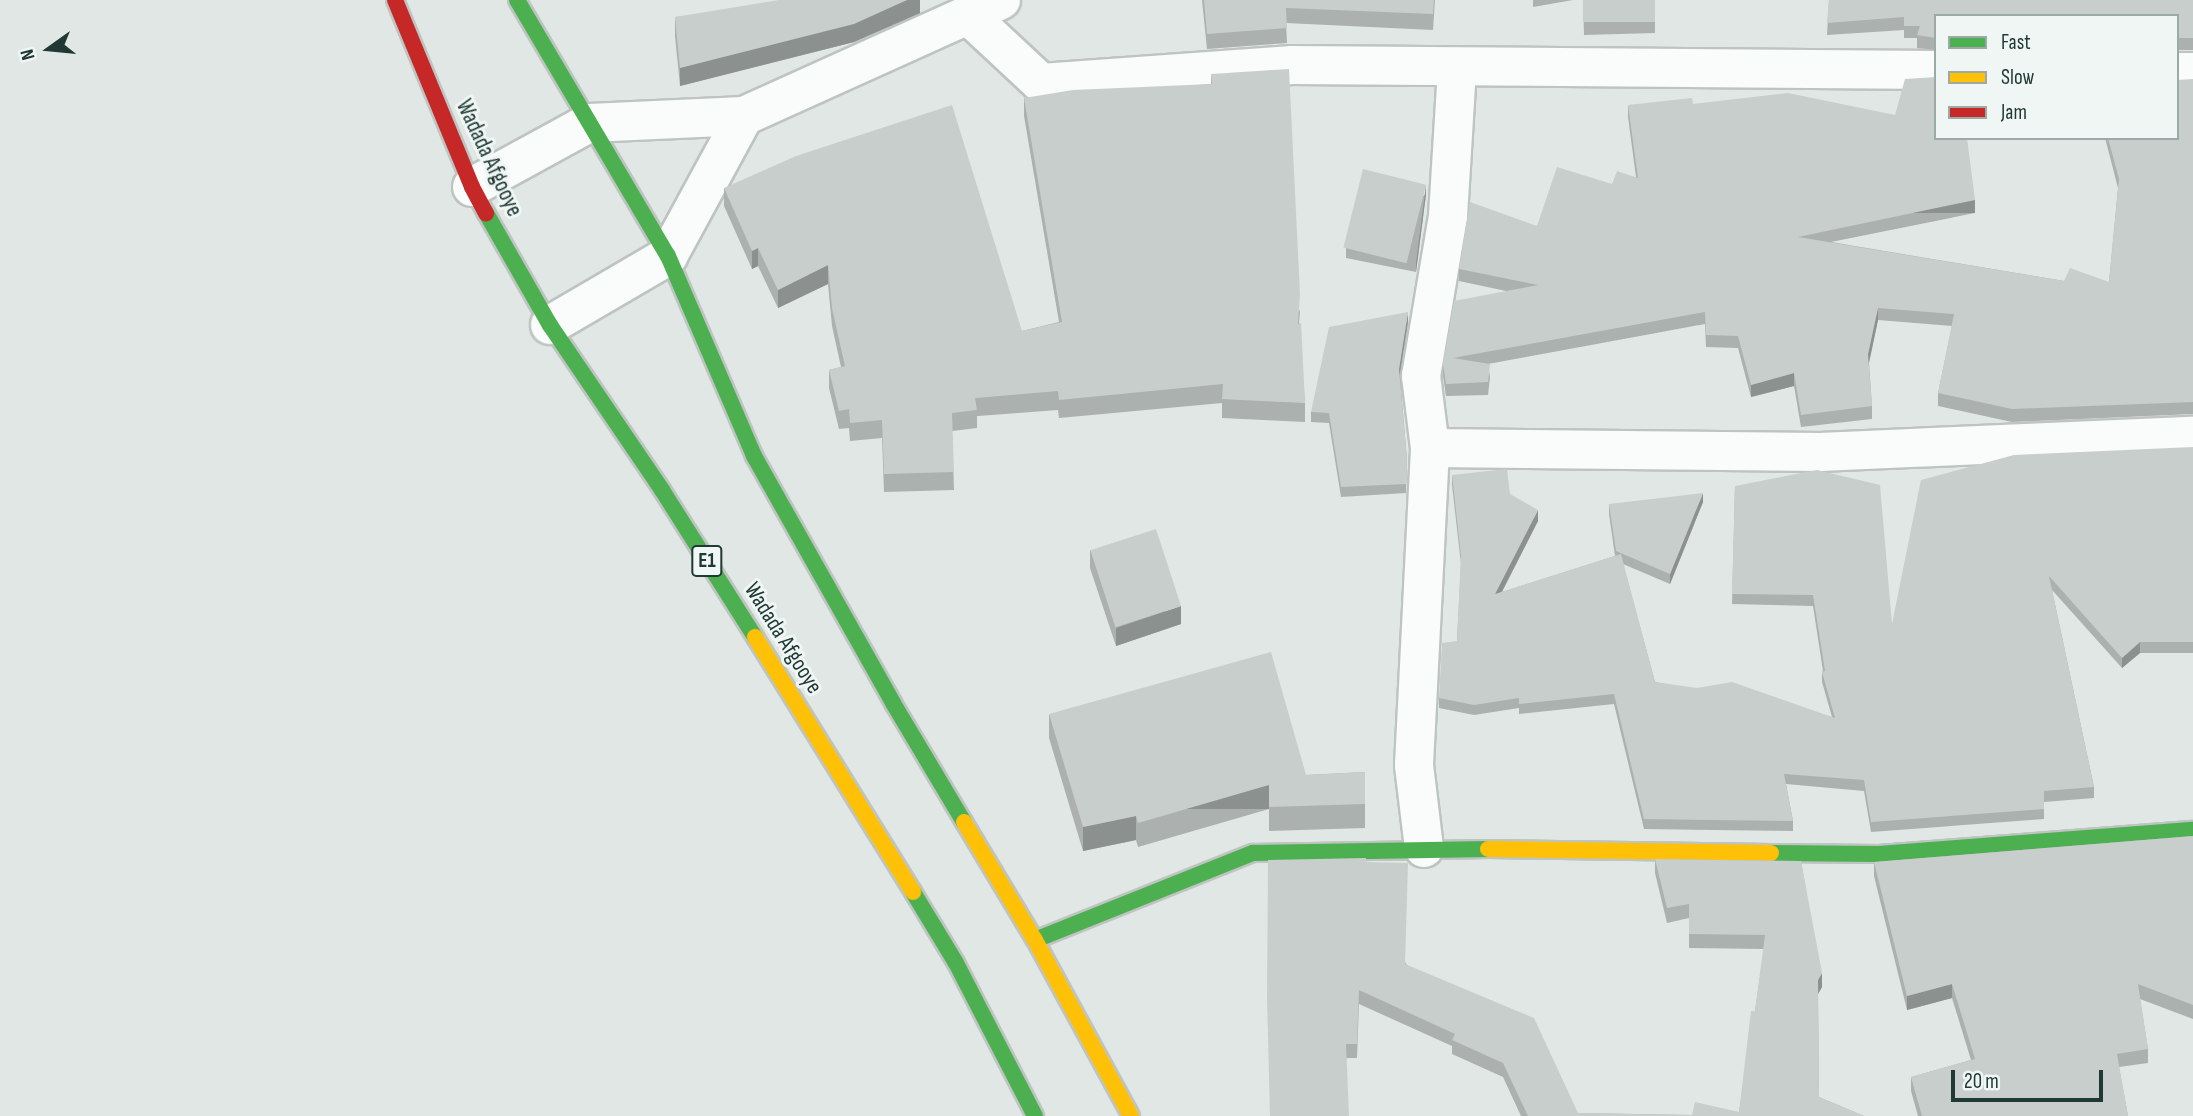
<!DOCTYPE html>
<style>
body{margin:0}
#map{position:relative;width:2193px;height:1116px;overflow:hidden;background:#e1e7e4;font-family:"Sofia Sans Condensed",sans-serif}
div>[style]{position:absolute}
[style*='--x']{left:calc(var(--x)*1px);top:calc(var(--y)*1px);width:calc(var(--w)*1px);rotate:calc(var(--a)*1deg)}
.roads{filter:drop-shadow(2px 0 #bec4c1) drop-shadow(-2px 0 #bec4c1) drop-shadow(0 2px #bec4c1) drop-shadow(0 -2px #bec4c1)}
.street>*{height:38px;margin:-19px;padding:0 19px;transform-origin:19px;border-radius:19px;background:#fafbfb}
.fast>*{height:16px;margin:-8px;padding:0 8px;transform-origin:8px;border-radius:8px;background:#4caf50}
.slow>*{height:16px;margin:-8px;padding:0 8px;transform-origin:8px;border-radius:8px;background:#ffc107}
.jam>*{height:16px;margin:-8px;padding:0 8px;transform-origin:8px;border-radius:8px;background:#c62828}
.wall>*{inset:0;background:#acb1af}
.shaded-wall>*{inset:0;background:#8c908f;transform-origin:0 0}
.building>*{inset:0;background:#c8cecc;transform-origin:0 0}
span{translate:-50% -50%;white-space:nowrap;text-align:center;line-height:1.15;-webkit-text-stroke:6px #eff6f3;paint-order:stroke}
.shield-label span{padding:2px 5px;background:#eff6f3;border:2px solid;border-radius:5px;-webkit-text-stroke-width:0}
.shield-label{font-size:21px;color:#203934;font-weight:700}
.street-label{font-size:23px;color:#203934}
.legend{position:absolute;left:1934px;top:14px;width:245px;height:126px;box-sizing:border-box;background:#eff6f3;border:2px solid #9caaa7;margin:0;padding:9px 12px;list-style:none;font-size:21px;color:#203934}
.legend li{display:flex;align-items:center;gap:14px;height:35px}
.legend b{width:35px;border:2px solid #9caaa7}
.north{position:absolute;left:14px;top:14px;width:70px;height:70px;-webkit-text-stroke:5px #eff6f3;paint-order:stroke;rotate:255deg;font-size:19px;font-weight:700;line-height:28px;text-align:center;color:#203934}
.north::after{content:'';display:block;margin:auto;width:24px;height:32px;background:#203934;clip-path:polygon(50% 0,100% 100%,50% 72%,0 100%)}
.scale{position:absolute;left:1951px;top:1070px;width:152px;height:32px;box-sizing:border-box;border:4px solid #203934;border-top:0;padding-left:9px;font-size:21px;line-height:24px;white-space:nowrap;color:#203934;-webkit-text-stroke:5px #eff6f3;paint-order:stroke}
</style>
<div id="map">
<div class="roads">
<div class="street">
<div style="--x:968;--y:15;--w:100;--a:43"></div>
<div style="--x:1041;--y:83;--w:252;--a:-4.1"></div>
<div style="--x:1292;--y:65;--w:644;--a:0.44"></div>
<div style="--x:2177;--y:72;--w:16;--a:0"></div>
<div style="--x:472;--y:187;--w:133;--a:-28.7"></div>
<div style="--x:589;--y:123;--w:155;--a:-2.6"></div>
<div style="--x:744;--y:116;--w:282;--a:-24.3"></div>
<div style="--x:550;--y:325;--w:137;--a:-30.3"></div>
<div style="--x:668;--y:256;--w:159;--a:-61.5"></div>
<div style="--x:1430;--y:448;--w:73;--a:-97.1"></div>
<div style="--x:1421;--y:376;--w:162;--a:-80.4"></div>
<div style="--x:1448;--y:216;--w:149;--a:-86.5"></div>
<div style="--x:1424;--y:848;--w:84;--a:-96.9"></div>
<div style="--x:1414;--y:765;--w:317;--a:-87.1"></div>
<div style="--x:1430;--y:448;--w:390;--a:0.6"></div>
<div style="--x:1820;--y:452;--w:373;--a:-2.5"></div>
</div>
<div class="fast">
<div style="--x:517;--y:0;--w:297;--a:59.5"></div>
<div style="--x:668;--y:256;--w:218;--a:66.7"></div>
<div style="--x:754;--y:456;--w:283;--a:60.6"></div>
<div style="--x:893;--y:703;--w:139;--a:59.2"></div>
<div style="--x:486;--y:213;--w:129;--a:60.3"></div>
<div style="--x:550;--y:325;--w:199;--a:55.8"></div>
<div style="--x:662;--y:490;--w:174;--a:57.7"></div>
<div style="--x:1771;--y:853;--w:108;--a:0.5"></div>
<div style="--x:1879;--y:854;--w:315;--a:-4.4"></div>
<div style="--x:913;--y:892;--w:83;--a:58.8"></div>
<div style="--x:956;--y:963;--w:172;--a:62.7"></div>
<div style="--x:1035;--y:940;--w:235;--a:-21.8"></div>
<div style="--x:1253;--y:853;--w:235;--a:-1"></div>
</div>
<div class="slow">
<div style="--x:755;--y:637;--w:300;--a:58.2"></div>
<div style="--x:964;--y:822;--w:138;--a:59"></div>
<div style="--x:1035;--y:940;--w:200;--a:61.4"></div>
<div style="--x:1488;--y:849;--w:283;--a:0.8"></div>
</div>
<div class="jam">
<div style="--x:395;--y:0;--w:202;--a:67.6"></div>
<div style="--x:472;--y:187;--w:30;--a:62"></div>
</div>
</div>
<div class="wall">
<div style="clip-path:polygon(920px 0,920px 13px,854px 42px,680px 86px,675px 36px,675px 17px)"></div>
<div style="clip-path:polygon(1202px 0,1435px 0,1433px 30px,1286px 23px,1287px 43px,1207px 49px)"></div>
<div style="clip-path:polygon(1533px 0,1573px 0,1533px 7px)"></div>
<div style="clip-path:polygon(1583px 0,1709px 0,1655px 0,1655px 33px,1584px 35px)"></div>
<div style="clip-path:polygon(1829px 0,2193px 0,2193px 50px,2177px 50px,2177px 16px,1936px 16px,1936px 50px,1917px 48px,1917px 38px,1904px 38px,1904px 30px,1827px 35px)"></div>
<div style="clip-path:polygon(1211px 74px,1300px 312px,1299px 323px,1305px 403px,1305px 422px,1222px 418px,1222px 403px,1059px 418px,1058px 410px,977px 416px,977px 428px,952px 431px,954px 490px,884px 492px,882px 438px,850px 441px,849px 428px,839px 429px,829px 388px,829px 370px,841px 367px,832px 326px,828px 284px,778px 308px,758px 266px,752px 269px,724px 206px,724px 188px,1022px 331px,1059px 322px,1024px 116px,1024px 98px,1211px 84px)"></div>
<div style="clip-path:polygon(2193px 79px,2193px 414px,2012px 422px,1938px 406px,1938px 393px,1952px 326px,1878px 320px,1869px 363px,1872px 406px,1872px 419px,1801px 427px,1794px 386px,1751px 397px,1738px 348px,1706px 347px,1705px 324px,1488px 364px,1490px 377px,1488px 395px,1446px 396px,1443px 376px,1443px 364px,1506px 291px,1459px 281px,1459px 269px,1612px 184px,1636px 177px,1628px 117px,1628px 105px,1693px 104px,1975px 213px,1831px 242px,2064px 281px,2109px 282px,2118px 188px,2105px 138px,2177px 138px)"></div>
<div style="clip-path:polygon(1426px 194px,1416px 272px,1346px 258px,1346px 248px)"></div>
<div style="clip-path:polygon(1408px 322px,1400px 375px,1407px 460px,1406px 493px,1341px 497px,1329px 423px,1311px 422px,1311px 412px)"></div>
<div style="clip-path:polygon(2193px 447px,2193px 653px,2140px 653px,2122px 668px,2052px 590px,2094px 787px,2094px 798px,2044px 802px,2044px 819px,1871px 832px,1864px 791px,1786px 784px,1793px 821px,1793px 831px,1644px 829px,1614px 704px,1519px 714px,1519px 708px,1474px 715px,1439px 708px,1439px 698px,1457px 641px,1461px 564px,1452px 485px,1452px 475px,1510px 494px,1538px 521px,1502px 592px,1615px 556px,1609px 514px,1609px 504px,1703px 502px,1670px 584px,1623px 564px,1655px 682px,1832px 717px,1822px 682px,1822px 672px,1823px 671px,1813px 606px,1732px 604px,1735px 486px,1892px 624px)"></div>
<div style="clip-path:polygon(1090px 550px,1181px 624px,1116px 646px,1090px 568px)"></div>
<div style="clip-path:polygon(1049px 714px,1306px 775px,1365px 772px,1365px 828px,1269px 831px,1269px 809px,1138px 847px,1136px 840px,1083px 851px,1049px 738px)"></div>
<div style="clip-path:polygon(2193px 836px,2193px 1019px,2140px 999px,2148px 1049px,2148px 1063px,2119px 1067px,2128px 1116px,1918px 1116px,1911px 1091px,1911px 1077px,1971px 1060px,1952px 998px,1907px 1010px,1874px 876px,1874px 862px)"></div>
<div style="clip-path:polygon(1655px 859px,1801px 861px,1822px 987px,1818px 994px,1819px 1097px,1864px 1116px,1521px 1116px,1503px 1077px,1452px 1054px,1452px 1046px,1359px 1004px,1357px 1058px,1347px 1058px,1270px 1116px,1366px 862px,1406px 964px,1578px 1113px,1692px 1115px,1739px 1112px,1755px 1011px,1764px 949px,1689px 948px,1689px 918px,1667px 923px,1655px 873px)"></div>
</div>
<div class="shaded-wall">
<div style="clip-path:polygon(907px 0,920px 0,920px 13px,854px 42px,680px 86px,680px 68px)"></div>
<div style="clip-path:polygon(1426px 185px,1426px 194px,1416px 272px,1416px 263px)"></div>
<div style="left:1975px;top:200px;width:13px;height:181px;rotate:90deg"></div>
<div style="clip-path:polygon(758px 248px,758px 266px,752px 269px,752px 251px)"></div>
<div style="clip-path:polygon(828px 265px,828px 284px,778px 308px,778px 290px)"></div>
<div style="clip-path:polygon(1878px 308px,1878px 320px,1868px 367px,1868px 354px)"></div>
<div style="clip-path:polygon(1408px 312px,1408px 322px,1399px 378px,1399px 369px)"></div>
<div style="clip-path:polygon(1794px 373px,1794px 386px,1751px 397px,1751px 385px)"></div>
<div style="clip-path:polygon(1703px 493px,1703px 502px,1670px 584px,1670px 574px)"></div>
<div style="clip-path:polygon(1538px 510px,1538px 521px,1495px 605px,1495px 594px)"></div>
<div style="clip-path:polygon(1181px 606px,1181px 624px,1116px 646px,1116px 628px)"></div>
<div style="clip-path:polygon(2140px 642px,2140px 653px,2122px 668px,2122px 658px)"></div>
<div style="left:1269px;top:785px;width:24px;height:136px;rotate:90deg"></div>
<div style="clip-path:polygon(1136px 816px,1136px 840px,1083px 851px,1083px 827px)"></div>
<div style="clip-path:polygon(1822px 973px,1822px 987px,1818px 994px,1818px 980px)"></div>
<div style="clip-path:polygon(1952px 984px,1952px 998px,1907px 1010px,1907px 996px)"></div>
</div>
<div class="building">
<div style="clip-path:polygon(779px 0,907px 0,854px 24px,680px 68px,675px 17px)"></div>
<div style="clip-path:polygon(1204px 0,1434px 0,1433px 14px,1286px 8px,1287px 28px,1207px 34px)"></div>
<div style="left:1583px;top:0;width:72px;height:22px"></div>
<div style="clip-path:polygon(1829px 0,2193px 0,2193px 38px,2177px 38px,2177px 16px,1936px 16px,1936px 38px,1917px 35px,1920px 26px,1904px 26px,1904px 17px,1827px 23px)"></div>
<div style="clip-path:polygon(1289px 69px,1300px 294px,1298px 324px,1301px 323px,1305px 403px,1222px 399px,1223px 384px,1059px 400px,1058px 391px,975px 398px,977px 410px,952px 413px,954px 472px,884px 474px,882px 420px,850px 423px,849px 409px,839px 411px,829px 370px,845px 366px,832px 308px,828px 265px,778px 290px,758px 248px,752px 251px,724px 188px,796px 156px,952px 105px,1022px 331px,1062px 322px,1024px 98px,1073px 90px,1212px 84px,1211px 74px)"></div>
<div style="clip-path:polygon(1936px 77px,1936px 138px,1967px 138px,1975px 200px,1798px 237px,2064px 281px,2070px 268px,2109px 282px,2119px 179px,2108px 138px,2177px 138px,2177px 80px,2193px 79px,2193px 402px,2012px 409px,1938px 393px,1954px 314px,1878px 308px,1868px 354px,1872px 406px,1801px 415px,1794px 373px,1751px 385px,1738px 336px,1706px 335px,1705px 312px,1453px 358px,1490px 364px,1488px 382px,1446px 384px,1443px 364px,1454px 301px,1538px 285px,1459px 269px,1470px 202px,1537px 226px,1557px 167px,1612px 184px,1617px 171px,1638px 178px,1628px 105px,1692px 98px,1693px 104px,1788px 93px,1895px 115px,1905px 79px)"></div>
<div style="left:1363px;top:169px;width:65px;height:81px;rotate:14deg"></div>
<div style="clip-path:polygon(1408px 312px,1399px 369px,1407px 460px,1406px 484px,1341px 487px,1329px 413px,1311px 412px,1329px 327px)"></div>
<div style="clip-path:polygon(2193px 447px,2193px 642px,2140px 642px,2122px 658px,2049px 576px,2094px 787px,2044px 791px,2044px 809px,1871px 822px,1864px 780px,1784px 774px,1793px 821px,1644px 819px,1614px 694px,1519px 704px,1519px 698px,1474px 705px,1439px 698px,1442px 643px,1457px 641px,1461px 556px,1452px 475px,1507px 469px,1510px 494px,1538px 510px,1495px 594px,1621px 554px,1655px 682px,1697px 688px,1732px 682px,1835px 718px,1822px 672px,1825px 671px,1813px 595px,1732px 594px,1735px 486px,1817px 470px,1880px 485px,1892px 624px,1921px 480px,2014px 455px)"></div>
<div style="clip-path:polygon(1703px 493px,1670px 574px,1616px 551px,1609px 504px)"></div>
<div style="left:1156px;top:529px;width:81px;height:69px;rotate:72deg"></div>
<div style="clip-path:polygon(1271px 652px,1306px 775px,1365px 772px,1365px 804px,1269px 807px,1269px 785px,1138px 823px,1136px 816px,1083px 827px,1049px 714px)"></div>
<div style="clip-path:polygon(2193px 836px,2193px 1005px,2138px 984px,2148px 1049px,2117px 1054px,2128px 1116px,1922px 1116px,1911px 1077px,1975px 1059px,1952px 984px,1907px 996px,1874px 862px)"></div>
<div style="clip-path:polygon(1366px 858px,1366px 862px,1408px 863px,1405px 964px,1534px 1018px,1578px 1113px,1692px 1115px,1695px 1102px,1739px 1112px,1751px 1011px,1755px 1011px,1765px 935px,1689px 934px,1689px 904px,1667px 908px,1655px 859px,1801px 861px,1822px 973px,1818px 980px,1819px 1097px,1864px 1116px,1528px 1116px,1503px 1063px,1452px 1040px,1455px 1034px,1359px 990px,1357px 1044px,1346px 1044px,1349px 1116px,1270px 1116px,1267px 997px,1268px 860px)"></div>
</div>
<div class="shield-label">
<span style="left:707px;top:561px">E1</span>
</div>
<div class="street-label">
<span style="left:489px;top:158px;rotate:65deg">Wadada Afgooye</span>
<span style="left:783px;top:638px;rotate:58deg">Wadada Afgooye</span>
</div>
<ul class="legend">
<li><b style="height:9px;background:#4caf50"></b>Fast</li>
<li><b style="height:9px;background:#ffc107"></b>Slow</li>
<li><b style="height:9px;background:#c62828"></b>Jam</li>
</ul>
<div class="north">N</div>
<div class="scale">20 m</div>
</div>
